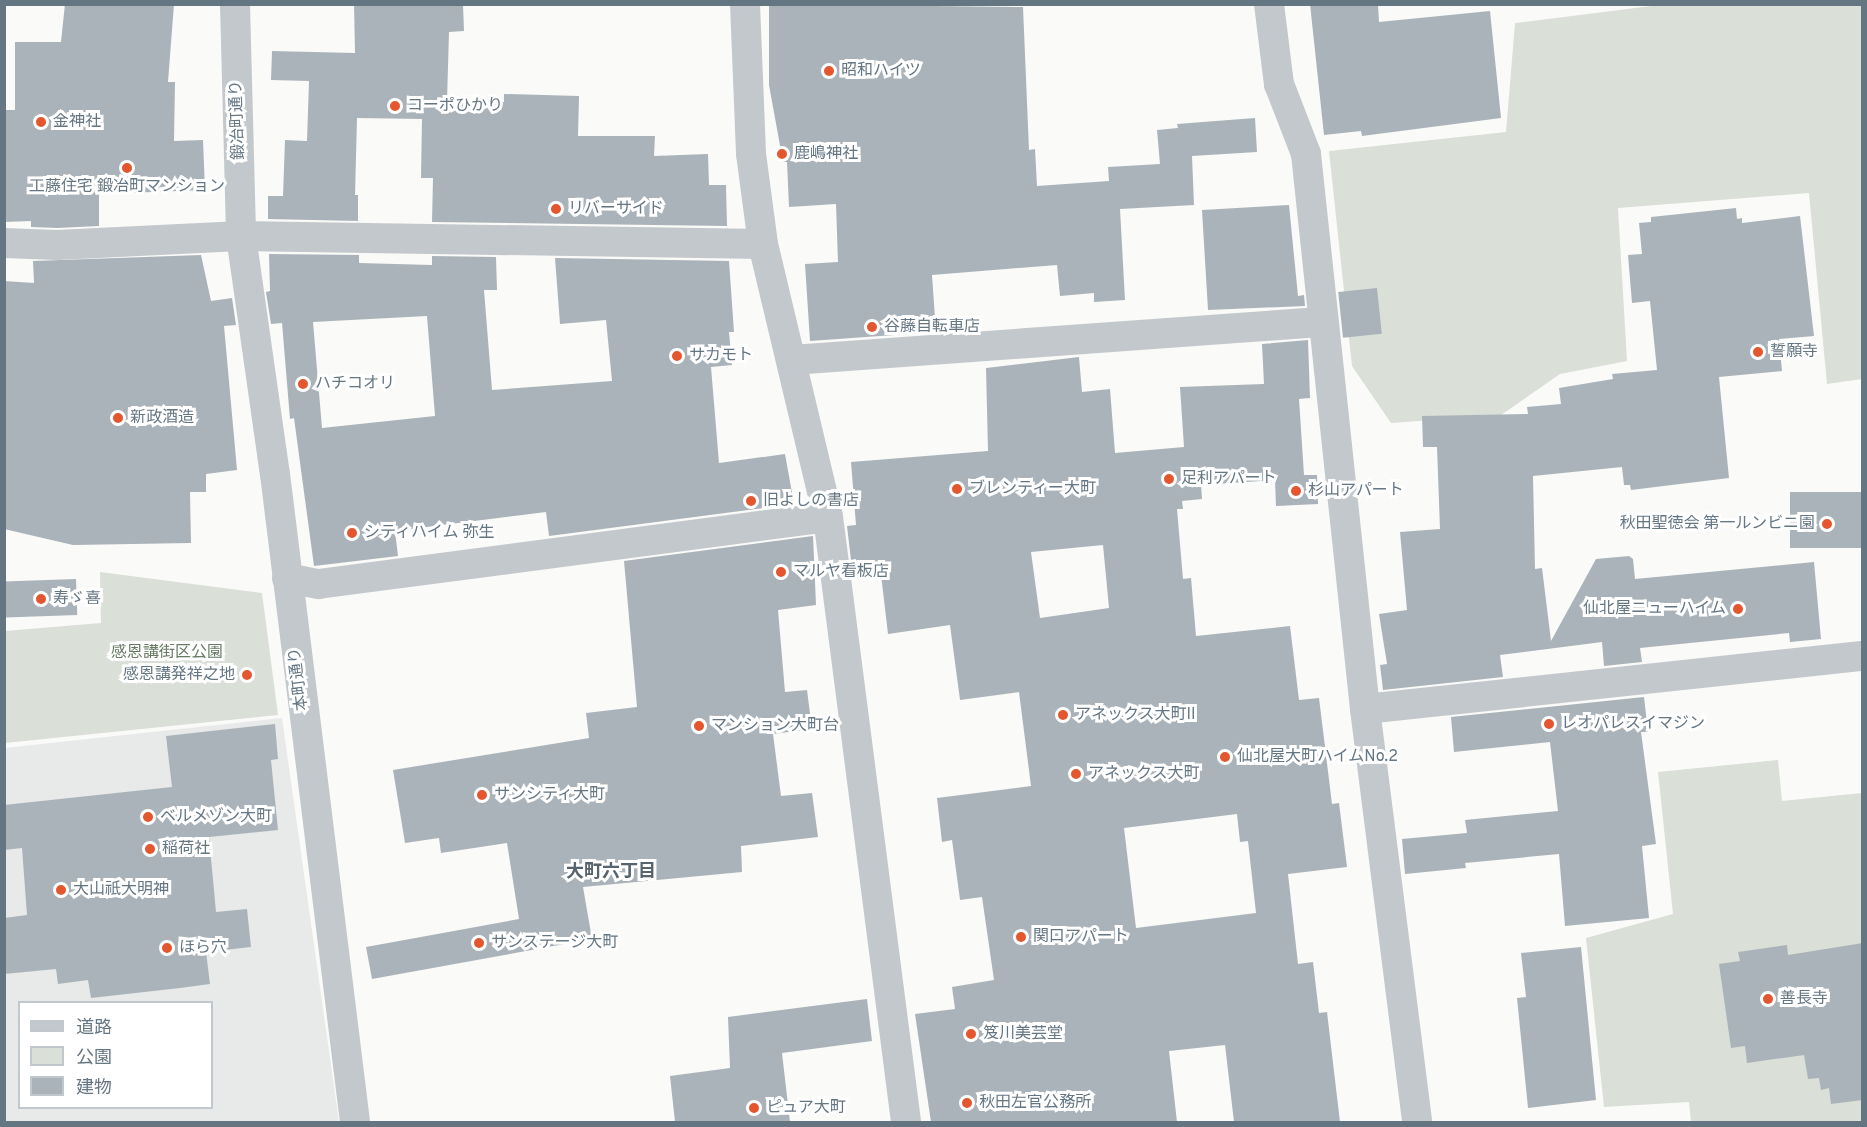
<!DOCTYPE html>
<meta charset="utf-8">
<style>
body{margin:0}
#map{position:relative;width:1867px;height:1127px;overflow:hidden;background:#fafaf8;font-family:Overpass,"Noto Sans JP",sans-serif}
div>[style]{position:absolute}
[style*='--x']{left:calc(var(--x)*1px);top:calc(var(--y)*1px);width:calc(var(--w)*1px);rotate:calc(var(--a)*1deg)}
.built>*{inset:0;background:#e8e9e9}
.green>*{inset:0;background:#dadfd7}
.building>*{inset:0;background:#aab3b9;transform-origin:0 0}
.street>*{height:30px;margin:-15px;padding:0 15px;transform-origin:15px;border-radius:15px;background:#c3c8cc}
.dots>*{width:16px;height:16px;translate:-50% -50%;box-sizing:border-box;border:3px solid #fff;border-radius:50%}
span{translate:-50% -50%;white-space:nowrap;text-align:center;line-height:1.15;-webkit-text-stroke:6px #fff;paint-order:stroke}
.poi-label{font-size:16px;color:#657683}
.left{translate:0 -50%;text-align:left}
.right{translate:-100% -50%;text-align:right}
.street-label{font-size:16px;color:#657683}
.park-label{font-size:16px;color:#687a64}
.neighbourhood-label{font-size:18px;color:#57646e;font-weight:700}
.frame{position:absolute;inset:0;border:6px solid #657683;pointer-events:none}
.legend{position:absolute;left:18px;top:1001px;width:195px;height:108px;box-sizing:border-box;background:#fff;border:2px solid #c1c8cd;margin:0;padding:8px 10px;list-style:none;font-size:18px;color:#657683}
.legend li{display:flex;align-items:center;gap:12px;height:30px}
.legend b{width:30px;border:2px solid #c1c8cd}
</style>
<div id="map">
<div class="built">
<div style="clip-path:polygon(evenodd,282px 718px,339px 1122px,5px 1122px,4px 748px,282px 718px,20px 1002px,212px 1002px,212px 1108px,20px 1108px,20px 1002px)"></div>
</div>
<div class="green">
<div style="clip-path:polygon(1667px 4px,1862px 5px,1862px 379px,1827px 384px,1809px 193px,1618px 208px,1627px 361px,1560px 374px,1501px 415px,1391px 423px,1352px 366px,1329px 151px,1506px 132px,1515px 23px)"></div>
<div style="clip-path:polygon(100px 572px,262px 593px,278px 715px,5px 743px,5px 631px,101px 623px)"></div>
<div style="clip-path:polygon(1778px 760px,1782px 801px,1862px 793px,1862px 1122px,1691px 1122px,1689px 1102px,1604px 1107px,1586px 938px,1673px 914px,1658px 772px)"></div>
</div>
<div class="building">
<div style="clip-path:polygon(65px 4px,174px 4px,168px 82px,175px 82px,174px 141px,203px 140px,205px 190px,99px 194px,99px 226px,57px 228px,31px 227px,31px 221px,4px 222px,4px 110px,15px 110px,15px 42px,61px 42px)"></div>
<div style="clip-path:polygon(354px 4px,463px 4px,464px 31px,449px 32px,447px 101px,504px 102px,504px 94px,579px 96px,578px 136px,655px 136px,654px 156px,708px 154px,709px 185px,726px 185px,727px 226px,432px 222px,433px 178px,421px 178px,422px 119px,357px 118px,355px 195px,358px 195px,358px 221px,268px 219px,268px 196px,283px 196px,285px 140px,307px 141px,309px 81px,271px 80px,272px 51px,355px 53px)"></div>
<div style="clip-path:polygon(769px 4px,1023px 7px,1029px 150px,1035px 149px,1037px 186px,1109px 181px,1108px 167px,1160px 164px,1157px 130px,1178px 128px,1177px 124px,1255px 118px,1257px 152px,1192px 156px,1194px 205px,1120px 209px,1125px 300px,1094px 302px,1094px 293px,1060px 296px,1057px 265px,932px 275px,936px 332px,810px 341px,805px 264px,838px 262px,836px 204px,789px 207px,787px 162px,783px 162px,769px 85px)"></div>
<div style="clip-path:polygon(1310px 4px,1378px 4px,1379px 22px,1490px 11px,1501px 118px,1362px 136px,1361px 131px,1324px 135px)"></div>
<div style="clip-path:polygon(1289px 205px,1298px 296px,1304px 295px,1305px 306px,1208px 310px,1202px 210px)"></div>
<div style="clip-path:polygon(1736px 208px,1737px 219px,1742px 218px,1742px 223px,1800px 216px,1814px 336px,1779px 339px,1782px 371px,1719px 377px,1729px 478px,1631px 490px,1630px 485px,1624px 485px,1622px 467px,1533px 476px,1535px 569px,1542px 568px,1551px 641px,1596px 559px,1629px 556px,1633px 559px,1635px 579px,1814px 562px,1821px 639px,1790px 642px,1789px 633px,1640px 648px,1642px 662px,1604px 666px,1602px 642px,1500px 655px,1503px 677px,1383px 690px,1380px 665px,1387px 664px,1379px 614px,1407px 610px,1400px 532px,1440px 529px,1437px 447px,1423px 447px,1422px 416px,1528px 414px,1527px 407px,1561px 404px,1559px 388px,1613px 379px,1612px 374px,1657px 370px,1650px 301px,1632px 303px,1628px 255px,1642px 254px,1639px 223px,1651px 222px,1651px 217px)"></div>
<div style="clip-path:polygon(evenodd,269px 254px,359px 255px,359px 263px,432px 265px,432px 256px,496px 257px,497px 290px,484px 290px,492px 390px,612px 381px,606px 320px,560px 324px,555px 258px,729px 261px,734px 332px,729px 332px,732px 365px,711px 367px,719px 463px,785px 454px,794px 504px,549px 536px,546px 512px,395px 531px,398px 556px,314px 566px,294px 418px,290px 419px,282px 323px,271px 324px,266px 292px,270px 291px,269px 254px,427px 316px,435px 416px,322px 428px,313px 322px,427px 316px)"></div>
<div style="clip-path:polygon(201px 255px,211px 301px,232px 298px,236px 325px,224px 326px,237px 470px,206px 474px,206px 492px,190px 492px,191px 543px,73px 545px,4px 529px,4px 281px,34px 283px,33px 261px)"></div>
<div style="left:1377px;top:288px;width:46px;height:39px;rotate:84deg"></div>
<div style="clip-path:polygon(evenodd,1308px 340px,1310px 398px,1299px 399px,1304px 475px,1317px 475px,1318px 504px,1276px 506px,1275px 480px,1201px 485px,1202px 499px,1182px 501px,1183px 509px,1177px 509px,1183px 579px,1191px 578px,1196px 636px,1290px 626px,1299px 700px,1319px 698px,1332px 804px,1339px 803px,1347px 867px,1288px 874px,1298px 964px,1313px 962px,1319px 1013px,1327px 1012px,1340px 1122px,1234px 1122px,1225px 1045px,1169px 1051px,1177px 1122px,931px 1122px,915px 1014px,955px 1009px,952px 987px,994px 980px,982px 897px,960px 900px,952px 840px,942px 842px,937px 798px,1031px 786px,1019px 692px,960px 700px,950px 625px,888px 634px,880px 566px,852px 569px,847px 526px,856px 525px,851px 462px,988px 451px,986px 368px,1079px 357px,1082px 392px,1110px 389px,1115px 453px,1184px 447px,1180px 387px,1264px 384px,1262px 344px,1308px 340px,1103px 545px,1109px 608px,1040px 618px,1031px 552px,1103px 545px,1308px 340px,1237px 814px,1240px 842px,1248px 841px,1256px 913px,1136px 928px,1124px 828px,1237px 814px)"></div>
<div style="left:1863px;top:492px;width:56px;height:73px;rotate:90deg"></div>
<div style="clip-path:polygon(813px 536px,816px 605px,778px 610px,785px 692px,807px 690px,812px 729px,773px 734px,781px 796px,812px 793px,818px 837px,741px 846px,742px 872px,583px 887px,592px 939px,372px 979px,366px 947px,519px 919px,507px 843px,441px 853px,439px 838px,405px 843px,393px 770px,589px 738px,586px 713px,637px 707px,624px 561px)"></div>
<div style="left:76px;top:579px;width:36px;height:72px;rotate:88deg"></div>
<div style="clip-path:polygon(1644px 697px,1648px 732px,1641px 732px,1656px 844px,1642px 846px,1649px 918px,1565px 926px,1559px 854px,1465px 863px,1466px 868px,1405px 874px,1402px 839px,1467px 833px,1465px 820px,1558px 811px,1550px 742px,1454px 752px,1451px 717px)"></div>
<div style="clip-path:polygon(275px 724px,278px 759px,271px 760px,278px 830px,209px 837px,216px 912px,247px 909px,251px 947px,206px 952px,210px 984px,180px 988px,91px 998px,88px 980px,58px 984px,56px 969px,4px 974px,4px 918px,27px 915px,22px 848px,4px 850px,4px 805px,172px 787px,166px 736px)"></div>
<div style="clip-path:polygon(1863px 943px,1863px 1100px,1831px 1104px,1829px 1088px,1821px 1090px,1819px 1078px,1808px 1079px,1804px 1055px,1747px 1063px,1745px 1046px,1731px 1048px,1719px 964px,1740px 961px,1738px 952px,1787px 945px,1788px 955px)"></div>
<div style="clip-path:polygon(1581px 947px,1596px 1100px,1528px 1108px,1517px 998px,1526px 997px,1521px 953px)"></div>
<div style="clip-path:polygon(867px 999px,872px 1041px,782px 1053px,790px 1122px,675px 1122px,670px 1076px,730px 1068px,728px 1017px)"></div>
</div>
<div class="street">
<div style="--x:235;--y:4;--w:232;--a:88.5"></div>
<div style="--x:241;--y:236;--w:240;--a:81.9"></div>
<div style="--x:275;--y:474;--w:653;--a:82.96"></div>
<div style="--x:745;--y:4;--w:150;--a:87.7"></div>
<div style="--x:751;--y:154;--w:91;--a:82.4"></div>
<div style="--x:763;--y:244;--w:281;--a:76.6"></div>
<div style="--x:828;--y:517;--w:610;--a:82.65"></div>
<div style="--x:1269;--y:4;--w:81;--a:82.9"></div>
<div style="--x:1279;--y:84;--w:75;--a:68.9"></div>
<div style="--x:1306;--y:154;--w:558;--a:83.93"></div>
<div style="--x:1365;--y:709;--w:416;--a:82.8"></div>
<div style="--x:4;--y:243;--w:53;--a:2.2"></div>
<div style="--x:57;--y:245;--w:184;--a:-2.8"></div>
<div style="--x:241;--y:236;--w:522;--a:0.88"></div>
<div style="--x:792;--y:360;--w:530;--a:-4.11"></div>
<div style="--x:287;--y:578;--w:32;--a:11"></div>
<div style="--x:318;--y:584;--w:514;--a:-7.48"></div>
<div style="--x:1365;--y:709;--w:500;--a:-6.1"></div>
</div>
<div class="dots">
<div style="left:829px;top:71px;background:#e4572e"></div>
<div style="left:395px;top:106px;background:#e4572e"></div>
<div style="left:41px;top:122px;background:#e4572e"></div>
<div style="left:782px;top:154px;background:#e4572e"></div>
<div style="left:127px;top:168px;background:#e4572e"></div>
<div style="left:556px;top:209px;background:#e4572e"></div>
<div style="left:872px;top:327px;background:#e4572e"></div>
<div style="left:1758px;top:352px;background:#e4572e"></div>
<div style="left:677px;top:356px;background:#e4572e"></div>
<div style="left:303px;top:384px;background:#e4572e"></div>
<div style="left:118px;top:418px;background:#e4572e"></div>
<div style="left:1169px;top:479px;background:#e4572e"></div>
<div style="left:957px;top:489px;background:#e4572e"></div>
<div style="left:1296px;top:491px;background:#e4572e"></div>
<div style="left:751px;top:501px;background:#e4572e"></div>
<div style="left:1827px;top:524px;background:#e4572e"></div>
<div style="left:352px;top:533px;background:#e4572e"></div>
<div style="left:781px;top:572px;background:#e4572e"></div>
<div style="left:41px;top:599px;background:#e4572e"></div>
<div style="left:1738px;top:609px;background:#e4572e"></div>
<div style="left:247px;top:675px;background:#e4572e"></div>
<div style="left:1063px;top:715px;background:#e4572e"></div>
<div style="left:1549px;top:724px;background:#e4572e"></div>
<div style="left:699px;top:726px;background:#e4572e"></div>
<div style="left:1225px;top:757px;background:#e4572e"></div>
<div style="left:1076px;top:774px;background:#e4572e"></div>
<div style="left:482px;top:795px;background:#e4572e"></div>
<div style="left:148px;top:817px;background:#e4572e"></div>
<div style="left:150px;top:849px;background:#e4572e"></div>
<div style="left:61px;top:890px;background:#e4572e"></div>
<div style="left:1021px;top:937px;background:#e4572e"></div>
<div style="left:479px;top:943px;background:#e4572e"></div>
<div style="left:167px;top:948px;background:#e4572e"></div>
<div style="left:1768px;top:999px;background:#e4572e"></div>
<div style="left:971px;top:1034px;background:#e4572e"></div>
<div style="left:967px;top:1103px;background:#e4572e"></div>
<div style="left:754px;top:1108px;background:#e4572e"></div>
</div>
<div class="poi-label">
<span class="left" style="left:841px;top:71px">昭和ハイツ</span>
<span class="left" style="left:407px;top:106px">コーポひかり</span>
<span class="left" style="left:53px;top:122px">金神社</span>
<span class="left" style="left:794px;top:154px">鹿嶋神社</span>
<span style="left:127px;top:187px">工藤住宅 鍛冶町マンション</span>
<span class="left" style="left:568px;top:209px">リバーサイド</span>
<span class="left" style="left:884px;top:327px">谷藤自転車店</span>
<span class="left" style="left:1770px;top:352px">誓願寺</span>
<span class="left" style="left:689px;top:356px">サカモト</span>
<span class="left" style="left:315px;top:384px">ハチコオリ</span>
<span class="left" style="left:130px;top:418px">新政酒造</span>
<span class="left" style="left:1181px;top:479px">足利アパート</span>
<span class="left" style="left:969px;top:489px">ブレンティー大町</span>
<span class="left" style="left:1308px;top:491px">杉山アパート</span>
<span class="left" style="left:763px;top:501px">旧よしの書店</span>
<span class="right" style="left:1815px;top:524px">秋田聖徳会 第一ルンビニ園</span>
<span class="left" style="left:364px;top:533px">シティハイム 弥生</span>
<span class="left" style="left:793px;top:572px">マルヤ看板店</span>
<span class="left" style="left:53px;top:599px">寿ゞ喜</span>
<span class="right" style="left:1726px;top:609px">仙北屋ニューハイム</span>
<span class="right" style="left:235px;top:675px">感恩講発祥之地</span>
<span class="left" style="left:1075px;top:715px">アネックス大町II</span>
<span class="left" style="left:1561px;top:724px">レオパレスイマジン</span>
<span class="left" style="left:711px;top:726px">マンション大町台</span>
<span class="left" style="left:1237px;top:757px">仙北屋大町ハイムNo.2</span>
<span class="left" style="left:1088px;top:774px">アネックス大町</span>
<span class="left" style="left:494px;top:795px">サンシティ大町</span>
<span class="left" style="left:160px;top:817px">ベルメゾン大町</span>
<span class="left" style="left:162px;top:849px">稲荷社</span>
<span class="left" style="left:73px;top:890px">大山祇大明神</span>
<span class="left" style="left:1033px;top:937px">関口アパート</span>
<span class="left" style="left:491px;top:943px">サンステージ大町</span>
<span class="left" style="left:179px;top:948px">ほら穴</span>
<span class="left" style="left:1780px;top:999px">善長寺</span>
<span class="left" style="left:983px;top:1034px">笈川美芸堂</span>
<span class="left" style="left:979px;top:1103px">秋田左官公務所</span>
<span class="left" style="left:766px;top:1108px">ピュア大町</span>
</div>
<div class="street-label">
<span style="left:238px;top:120px;rotate:-92deg">鍛冶町通り</span>
<span style="left:299px;top:679px;rotate:-97deg">本町通り</span>
</div>
<div class="park-label">
<span style="left:167px;top:653px">感恩講街区公園</span>
</div>
<div class="neighbourhood-label">
<span style="left:611px;top:873px">大町六丁目</span>
</div>
<div class="frame"></div>
<ul class="legend">
<li><b style="height:8px;background:#c3c8cc"></b>道路</li>
<li><b style="height:16px;background:#dadfd7"></b>公園</li>
<li><b style="height:16px;background:#aab3b9"></b>建物</li>
</ul>
</div>
